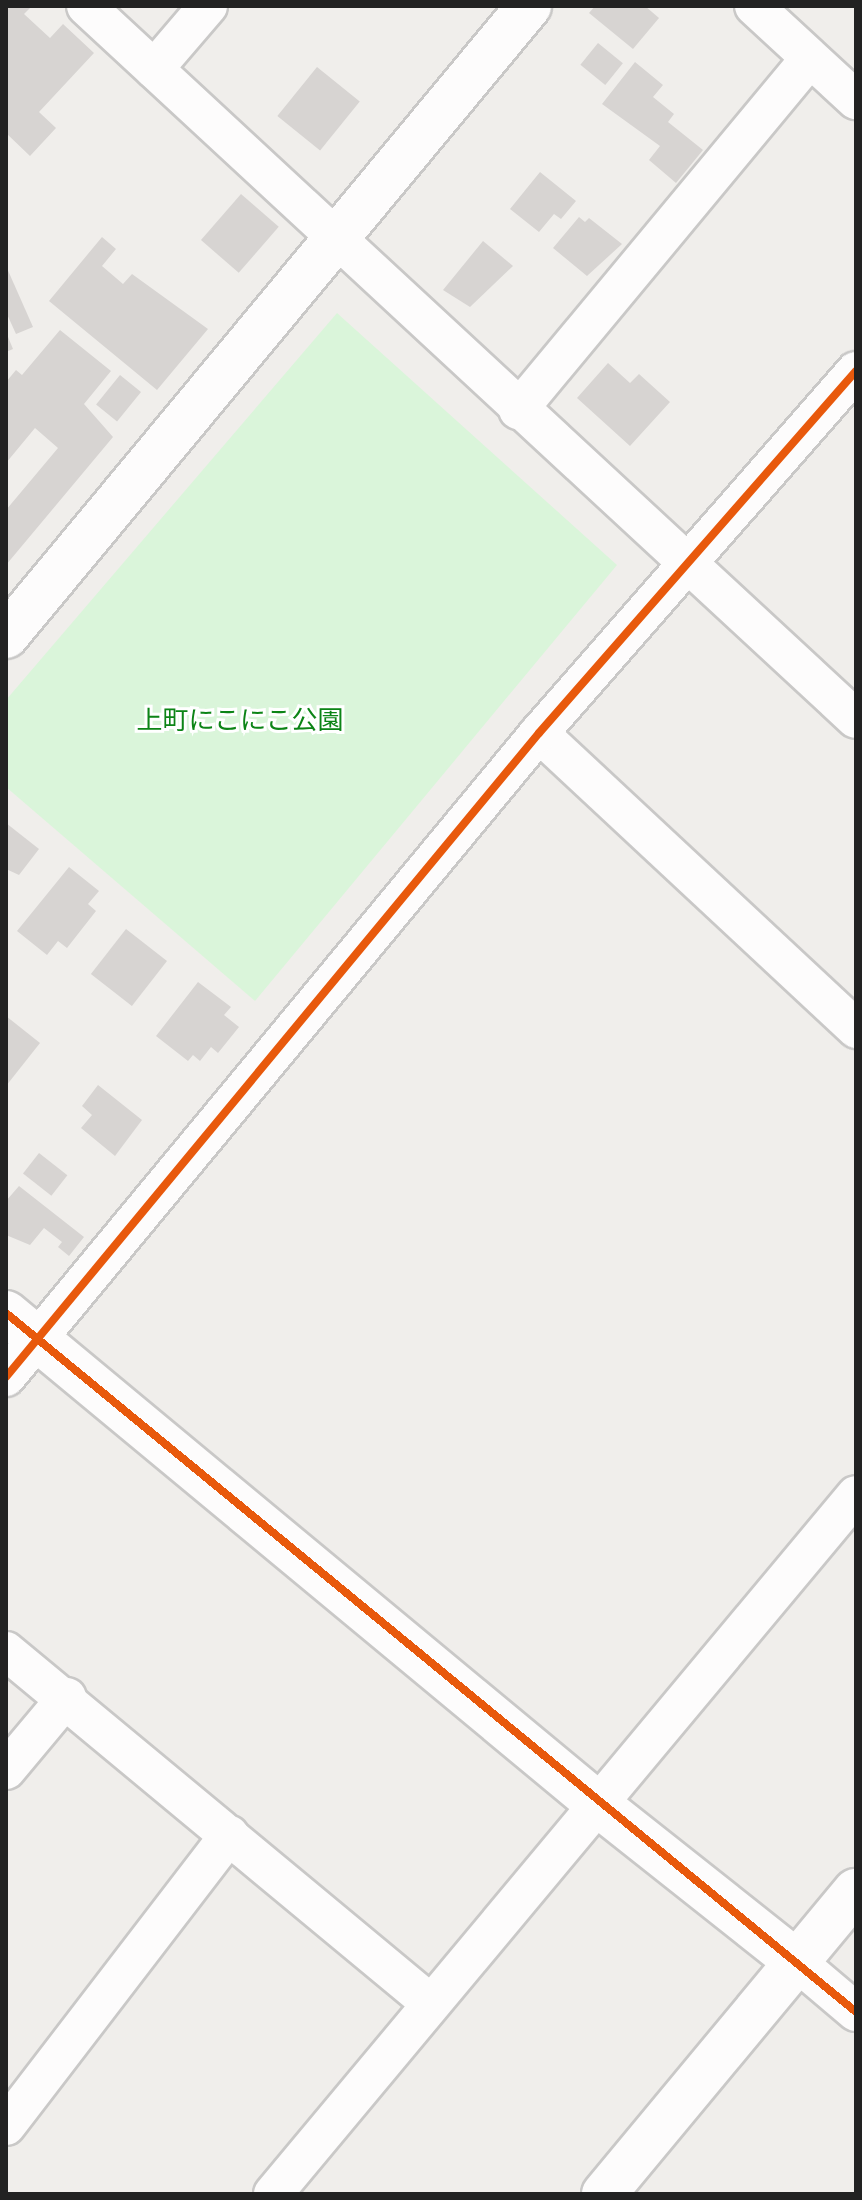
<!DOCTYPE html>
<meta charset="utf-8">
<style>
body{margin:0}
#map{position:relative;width:862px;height:2200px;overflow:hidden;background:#f0eeeb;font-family:Manrope,"Noto Sans JP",sans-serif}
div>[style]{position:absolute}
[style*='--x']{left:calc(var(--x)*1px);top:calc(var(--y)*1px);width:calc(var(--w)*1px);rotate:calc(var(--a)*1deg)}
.park>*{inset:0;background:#daf5da}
.building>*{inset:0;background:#d7d4d2;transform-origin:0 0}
.roads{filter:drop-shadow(2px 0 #c9c8c7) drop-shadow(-2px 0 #c9c8c7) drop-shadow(0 2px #c9c8c7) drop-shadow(0 -2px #c9c8c7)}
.minor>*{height:38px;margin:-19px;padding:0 19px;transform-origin:19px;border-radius:19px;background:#fdfcfc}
.tertiary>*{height:44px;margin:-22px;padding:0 22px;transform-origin:22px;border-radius:22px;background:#fdfcfc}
.cycleway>*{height:8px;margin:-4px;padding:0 4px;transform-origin:4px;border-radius:4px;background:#e8590c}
span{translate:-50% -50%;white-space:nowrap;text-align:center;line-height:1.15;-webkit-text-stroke:6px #fff;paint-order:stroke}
.park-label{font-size:26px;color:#0c8416}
.frame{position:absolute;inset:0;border:8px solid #222;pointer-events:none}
</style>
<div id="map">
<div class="park">
<div style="clip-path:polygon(337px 313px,617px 565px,255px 1001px,6px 787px,6px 700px)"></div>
</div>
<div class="building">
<div style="clip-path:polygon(6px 6px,32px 6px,24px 14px,50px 38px,63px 24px,94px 53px,39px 112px,56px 128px,30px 156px,6px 133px)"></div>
<div style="clip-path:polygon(595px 6px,645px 6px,659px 18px,633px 49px,589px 13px)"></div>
<div style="left:598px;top:43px;width:32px;height:28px;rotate:39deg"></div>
<div style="clip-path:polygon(635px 62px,663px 85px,653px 97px,674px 114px,668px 122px,703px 150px,676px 183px,649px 160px,660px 146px,602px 104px)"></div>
<div style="left:317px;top:67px;width:55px;height:63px;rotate:39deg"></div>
<div style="clip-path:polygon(540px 172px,576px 201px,561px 219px,554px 214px,539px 232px,510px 209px)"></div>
<div style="left:241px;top:194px;width:50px;height:61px;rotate:41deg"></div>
<div style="clip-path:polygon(579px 217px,585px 222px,589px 218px,622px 244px,587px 276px,553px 248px)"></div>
<div style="clip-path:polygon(102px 237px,116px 249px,102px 266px,123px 284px,132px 274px,208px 329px,157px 390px,49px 301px)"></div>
<div style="clip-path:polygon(483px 241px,513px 266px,470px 307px,443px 290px)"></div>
<div style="clip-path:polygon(6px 266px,33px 327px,16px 334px,6px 312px)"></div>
<div style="clip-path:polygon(60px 330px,111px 371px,84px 404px,113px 437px,6px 565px,6px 510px,58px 448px,35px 428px,6px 463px,6px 382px,16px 370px,22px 375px)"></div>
<div style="clip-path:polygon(6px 332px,13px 349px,6px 352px)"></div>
<div style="clip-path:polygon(608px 363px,630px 383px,639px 374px,670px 402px,630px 446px,577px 398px)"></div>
<div style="left:120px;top:375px;width:27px;height:38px;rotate:39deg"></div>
<div style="clip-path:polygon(6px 823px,39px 849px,19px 875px,6px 869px)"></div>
<div style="clip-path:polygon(69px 867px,99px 891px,88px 904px,96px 911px,67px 948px,58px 941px,47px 955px,17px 931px)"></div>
<div style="left:126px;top:929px;width:52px;height:57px;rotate:38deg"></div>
<div style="clip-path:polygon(198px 982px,231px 1007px,224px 1015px,239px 1027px,218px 1053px,211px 1047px,200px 1061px,193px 1055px,188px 1061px,156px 1036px)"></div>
<div style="clip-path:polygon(6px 1016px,40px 1043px,6px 1086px)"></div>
<div style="clip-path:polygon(98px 1085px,142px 1120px,115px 1156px,81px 1128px,92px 1115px,82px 1106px)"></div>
<div style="left:39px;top:1153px;width:36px;height:26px;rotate:38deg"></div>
<div style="clip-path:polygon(19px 1186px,84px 1237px,69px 1256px,58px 1247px,62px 1242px,44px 1228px,30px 1245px,6px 1235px,6px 1201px)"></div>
</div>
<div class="roads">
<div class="minor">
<div style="--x:86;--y:6;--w:1049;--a:42.8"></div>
<div style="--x:754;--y:6;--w:139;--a:42.7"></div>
<div style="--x:154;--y:69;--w:83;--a:-49.4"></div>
<div style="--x:518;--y:410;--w:457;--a:-50.3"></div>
<div style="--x:539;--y:733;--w:434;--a:43"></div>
<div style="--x:6;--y:1377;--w:836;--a:-50.39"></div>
<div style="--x:539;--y:733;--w:481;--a:-48.8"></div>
<div style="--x:6;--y:1651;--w:550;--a:39.69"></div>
<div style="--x:6;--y:1770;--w:95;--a:-50.1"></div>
<div style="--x:797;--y:1962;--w:77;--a:40.3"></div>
<div style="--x:6;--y:2126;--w:367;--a:-52.5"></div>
<div style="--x:273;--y:2194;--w:910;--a:-50.17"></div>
</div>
<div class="tertiary">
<div style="--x:6;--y:636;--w:819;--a:-50.3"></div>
<div style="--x:6;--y:1313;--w:772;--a:39.69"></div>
<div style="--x:600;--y:1806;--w:251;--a:38.4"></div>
<div style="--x:604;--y:2194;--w:394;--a:-50.3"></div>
</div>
</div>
<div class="cycleway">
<div style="--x:6;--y:1313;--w:1101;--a:39.43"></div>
<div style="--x:6;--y:1377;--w:836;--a:-50.39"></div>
<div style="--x:539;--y:733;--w:481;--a:-48.8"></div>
</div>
<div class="park-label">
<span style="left:240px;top:720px">上町にこにこ公園</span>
</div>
<div class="frame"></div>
</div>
